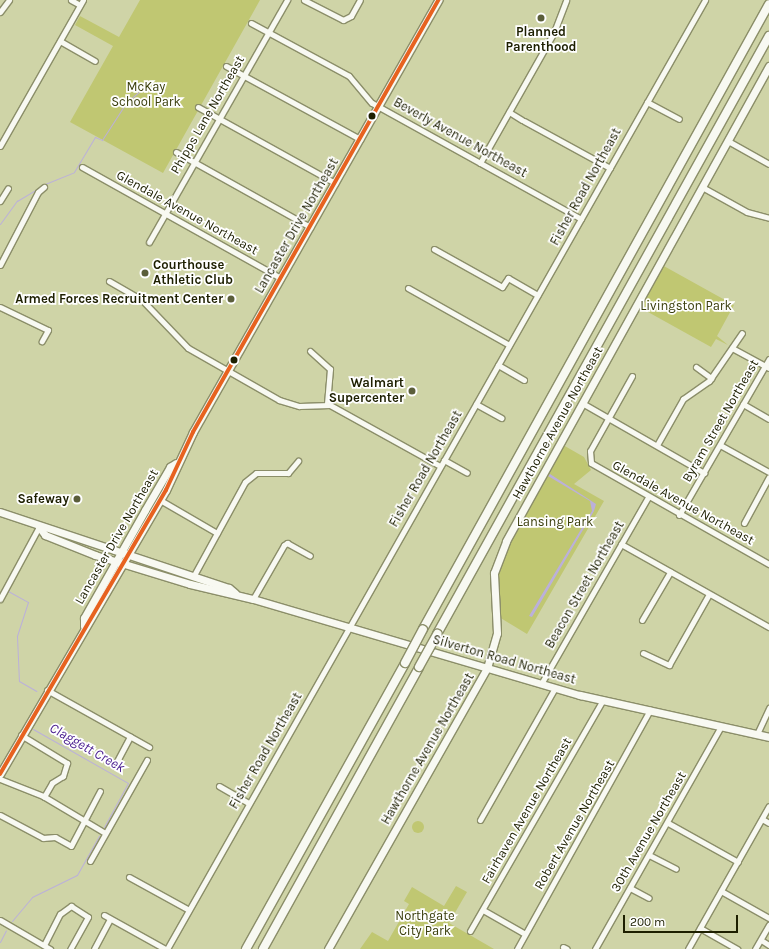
<!DOCTYPE html>
<style>
body{margin:0}
#map{position:relative;width:769px;height:949px;overflow:hidden;background:#cfd4a7;font-family:Karla,sans-serif}
div>[style]{position:absolute}
[style*='--x']{left:calc(var(--x)*1px);top:calc(var(--y)*1px);width:calc(var(--w)*1px);rotate:calc(var(--a)*1deg)}
.green>*{inset:0;background:#c0c772}
.round{border-radius:50%}
.water>*{inset:0;background:#bbb0da}
.stream>*{height:1px;margin:-0.5px;padding:0 0.5px;transform-origin:0.5px;border-radius:0.5px;background:#bbb0da}
.roads{filter:drop-shadow(1px 0 #8b8e69) drop-shadow(-1px 0 #8b8e69) drop-shadow(0 1px #8b8e69) drop-shadow(0 -1px #8b8e69)}
.minor>*{height:5px;margin:-2.5px;padding:0 2.5px;transform-origin:2.5px;border-radius:2.5px;background:#f8f9f2}
.major>*{height:7px;margin:-3.5px;padding:0 3.5px;transform-origin:3.5px;border-radius:3.5px;background:#f8f9f2}
.highway>*{height:8px;margin:-4px;padding:0 4px;transform-origin:4px;border-radius:4px;background:#f8f9f2}
.bridges{filter:drop-shadow(1px 0 #8b8e69) drop-shadow(-1px 0 #8b8e69) drop-shadow(0 1px #8b8e69) drop-shadow(0 -1px #8b8e69)}
.highway-bridge>*{height:8px;margin:-4px;padding:0 4px;transform-origin:4px;border-radius:4px;background:#f8f9f2}
.bus-1>*{height:4px;margin:-2px;padding:0 2px;transform-origin:2px;border-radius:2px;background:#e76220}
.dots>*{width:11px;height:11px;translate:-50% -50%;box-sizing:border-box;border:2px solid #fff;border-radius:50%}
span{translate:-50% -50%;white-space:nowrap;text-align:center;line-height:1.15;-webkit-text-stroke:3.5px #fff;paint-order:stroke}
.poi-label{font-size:13px;color:#1d1f00;font-weight:700}
.left{translate:0 -50%;text-align:left}
.right{translate:-100% -50%;text-align:right}
.park-label{font-size:13px;color:#3a3e0c}
.street-label{font-size:13px;color:#1d1f00}
.water-label{font-size:14px;color:#491d8f;font-style:italic}
.scale{position:absolute;left:623px;top:915px;width:115px;height:18px;box-sizing:border-box;border:2px solid #1d1f00;border-top:0;padding-left:5px;font-size:12px;line-height:14px;white-space:nowrap;color:#1d1f00;-webkit-text-stroke:3px #fff;paint-order:stroke}
</style>
<div id="map">
<div class="green">
<div style="clip-path:polygon(140px 0,260px 0,163px 173px,70px 122px,113px 46px,75px 25px,80px 16px,119px 37px)"></div>
<div style="clip-path:polygon(662px 265px,734px 305px,717px 336px,728px 345px,716px 339px,711px 347px,639px 307px)"></div>
<div style="clip-path:polygon(563px 445px,584px 457px,591px 470px,574px 484px,604px 501px,527px 634px,499px 617px,497px 567px)"></div>
<div class="round" style="left:412px;top:821px;width:12px;height:12px"></div>
<div style="clip-path:polygon(456px 886px,467px 892px,449px 923px,494px 949px,360px 949px,372px 932px,388px 941px,409px 904px,404px 901px,412px 887px,444px 906px)"></div>
</div>
<div class="water">
<div style="clip-path:polygon(550px 474px,596px 504px,594px 511px,532px 617px,529px 616px,592px 511px,590px 501px,548px 476px)"></div>
</div>
<div class="stream">
<div style="--x:45;--y:184;--w:31;--a:-22"></div>
<div style="--x:74;--y:172;--w:41;--a:-59"></div>
<div style="--x:95;--y:137;--w:8;--a:23"></div>
<div style="--x:102;--y:140;--w:44;--a:-57"></div>
<div style="--x:126;--y:103;--w:18;--a:-41"></div>
<div style="--x:140;--y:91;--w:26;--a:-18"></div>
<div style="--x:0;--y:224;--w:29;--a:-54"></div>
<div style="--x:17;--y:201;--w:29;--a:-31"></div>
<div style="--x:8;--y:591;--w:23;--a:29"></div>
<div style="--x:28;--y:602;--w:36;--a:108"></div>
<div style="--x:17;--y:636;--w:45;--a:87.5"></div>
<div style="--x:19;--y:681;--w:20;--a:30"></div>
<div style="--x:33;--y:729;--w:109;--a:29.6"></div>
<div style="--x:128;--y:783;--w:50;--a:118.6"></div>
<div style="--x:12;--y:921;--w:31;--a:-50"></div>
<div style="--x:32;--y:897;--w:50;--a:-26.1"></div>
<div style="--x:77;--y:875;--w:45;--a:-60.6"></div>
<div style="--x:0;--y:942;--w:13;--a:-63"></div>
</div>
<div class="roads">
<div class="minor">
<div style="--x:71;--y:0;--w:10;--a:29"></div>
<div style="--x:304;--y:0;--w:44;--a:27.1"></div>
<div style="--x:343;--y:20;--w:9;--a:-27"></div>
<div style="--x:351;--y:16;--w:18;--a:-61"></div>
<div style="--x:0;--y:12;--w:15;--a:-53"></div>
<div style="--x:251;--y:23;--w:111;--a:28.4"></div>
<div style="--x:349;--y:76;--w:35;--a:50"></div>
<div style="--x:372;--y:103;--w:239;--a:29"></div>
<div style="--x:60;--y:41;--w:40;--a:29.7"></div>
<div style="--x:226;--y:66;--w:153;--a:28.6"></div>
<div style="--x:647;--y:102;--w:36;--a:28"></div>
<div style="--x:198;--y:107;--w:157;--a:29"></div>
<div style="--x:509;--y:112;--w:15;--a:32"></div>
<div style="--x:524;--y:121;--w:98;--a:28.7"></div>
<div style="--x:728;--y:141;--w:47;--a:29.3"></div>
<div style="--x:0;--y:146;--w:168;--a:-60.4"></div>
<div style="--x:176;--y:152;--w:154;--a:29.2"></div>
<div style="--x:480;--y:163;--w:150;--a:-60.5"></div>
<div style="--x:554;--y:32;--w:34;--a:-69"></div>
<div style="--x:82;--y:167;--w:228;--a:29.2"></div>
<div style="--x:702;--y:187;--w:51;--a:29.1"></div>
<div style="--x:747;--y:212;--w:23;--a:15"></div>
<div style="--x:0;--y:201;--w:15;--a:-58"></div>
<div style="--x:149;--y:242;--w:279;--a:-60.3"></div>
<div style="--x:434;--y:249;--w:78;--a:29.2"></div>
<div style="--x:502;--y:287;--w:11;--a:-56"></div>
<div style="--x:508;--y:278;--w:34;--a:30"></div>
<div style="--x:0;--y:265;--w:82;--a:-62.5"></div>
<div style="--x:38;--y:192;--w:8;--a:-40"></div>
<div style="--x:109;--y:281;--w:39;--a:30"></div>
<div style="--x:143;--y:301;--w:65;--a:46.2"></div>
<div style="--x:188;--y:348;--w:105;--a:29.7"></div>
<div style="--x:279;--y:400;--w:21;--a:17"></div>
<div style="--x:299;--y:406;--w:31;--a:-2"></div>
<div style="--x:330;--y:405;--w:126;--a:29"></div>
<div style="--x:408;--y:288;--w:116;--a:29.4"></div>
<div style="--x:0;--y:307;--w:53;--a:25.6"></div>
<div style="--x:48;--y:330;--w:13;--a:119"></div>
<div style="--x:732;--y:348;--w:42;--a:28.4"></div>
<div style="--x:310;--y:351;--w:27;--a:42"></div>
<div style="--x:330;--y:369;--w:35;--a:95"></div>
<div style="--x:498;--y:365;--w:30;--a:30"></div>
<div style="--x:696;--y:367;--w:19;--a:36"></div>
<div style="--x:632;--y:376;--w:86;--a:119.2"></div>
<div style="--x:590;--y:451;--w:12;--a:85"></div>
<div style="--x:591;--y:463;--w:205;--a:29.6"></div>
<div style="--x:582;--y:403;--w:141;--a:29.8"></div>
<div style="--x:476;--y:404;--w:29;--a:29"></div>
<div style="--x:743;--y:404;--w:30;--a:30"></div>
<div style="--x:657;--y:445;--w:53;--a:-60.5"></div>
<div style="--x:683;--y:399;--w:32;--a:-35"></div>
<div style="--x:709;--y:381;--w:58;--a:-55.5"></div>
<div style="--x:720;--y:445;--w:56;--a:28.9"></div>
<div style="--x:444;--y:460;--w:26;--a:29"></div>
<div style="--x:160;--y:500;--w:66;--a:30.1"></div>
<div style="--x:679;--y:515;--w:180;--a:-60"></div>
<div style="--x:744;--y:523;--w:52;--a:-61.5"></div>
<div style="--x:621;--y:544;--w:170;--a:29.3"></div>
<div style="--x:193;--y:577;--w:108;--a:-61.3"></div>
<div style="--x:245;--y:482;--w:14;--a:-39"></div>
<div style="--x:256;--y:473;--w:32;--a:0"></div>
<div style="--x:288;--y:473;--w:16;--a:-50"></div>
<div style="--x:0;--y:599;--w:82;--a:-61.6"></div>
<div style="--x:253;--y:599;--w:62;--a:-60.1"></div>
<div style="--x:284;--y:545;--w:4;--a:-34"></div>
<div style="--x:287;--y:543;--w:26;--a:29"></div>
<div style="--x:642;--y:620;--w:56;--a:-59.7"></div>
<div style="--x:643;--y:653;--w:29;--a:25"></div>
<div style="--x:669;--y:665;--w:81;--a:-60.6"></div>
<div style="--x:541;--y:684;--w:215;--a:-60.2"></div>
<div style="--x:47;--y:690;--w:117;--a:29.2"></div>
<div style="--x:757;--y:734;--w:29;--a:-65"></div>
<div style="--x:21;--y:735;--w:54;--a:31.3"></div>
<div style="--x:67;--y:763;--w:14;--a:107"></div>
<div style="--x:63;--y:776;--w:13;--a:148"></div>
<div style="--x:52;--y:783;--w:16;--a:120"></div>
<div style="--x:116;--y:763;--w:30;--a:-62"></div>
<div style="--x:0;--y:779;--w:46;--a:21.6"></div>
<div style="--x:43;--y:796;--w:72;--a:30.8"></div>
<div style="--x:219;--y:786;--w:34;--a:30"></div>
<div style="--x:0;--y:815;--w:49;--a:28.1"></div>
<div style="--x:43;--y:838;--w:12;--a:-5"></div>
<div style="--x:55;--y:837;--w:18;--a:29"></div>
<div style="--x:71;--y:846;--w:62;--a:-62.2"></div>
<div style="--x:762;--y:819;--w:8;--a:30"></div>
<div style="--x:480;--y:820;--w:152;--a:-60.4"></div>
<div style="--x:668;--y:823;--w:80;--a:29.1"></div>
<div style="--x:649;--y:855;--w:30;--a:27"></div>
<div style="--x:90;--y:861;--w:116;--a:-60.6"></div>
<div style="--x:129;--y:877;--w:68;--a:28.8"></div>
<div style="--x:630;--y:888;--w:21;--a:28"></div>
<div style="--x:721;--y:891;--w:55;--a:29.4"></div>
<div style="--x:483;--y:910;--w:48;--a:29.7"></div>
<div style="--x:104;--y:915;--w:70;--a:29.1"></div>
<div style="--x:0;--y:920;--w:58;--a:30.1"></div>
<div style="--x:700;--y:928;--w:43;--a:29.6"></div>
<div style="--x:470;--y:931;--w:267;--a:-60.1"></div>
<div style="--x:761;--y:940;--w:9;--a:32"></div>
<div style="--x:44;--y:945;--w:35;--a:-63"></div>
<div style="--x:60;--y:914;--w:14;--a:-36"></div>
<div style="--x:71;--y:906;--w:20;--a:33"></div>
<div style="--x:88;--y:917;--w:37;--a:119"></div>
<div style="--x:563;--y:947;--w:4;--a:27"></div>
<div style="--x:94;--y:949;--w:34;--a:-62"></div>
<div style="--x:167;--y:949;--w:1091;--a:-60.45"></div>
<div style="--x:517;--y:949;--w:274;--a:-60.9"></div>
<div style="--x:595;--y:949;--w:256;--a:-60.5"></div>
<div style="--x:688;--y:949;--w:164;--a:-60.5"></div>
<div style="--x:755;--y:949;--w:28;--a:-60"></div>
</div>
<div class="major">
<div style="--x:0;--y:512;--w:241;--a:18.4"></div>
<div style="--x:229;--y:588;--w:8;--a:40"></div>
<div style="--x:39;--y:527;--w:10;--a:53"></div>
<div style="--x:45;--y:535;--w:54;--a:21.8"></div>
<div style="--x:95;--y:555;--w:99;--a:17"></div>
<div style="--x:190;--y:584;--w:65;--a:13.4"></div>
<div style="--x:253;--y:599;--w:341;--a:16.4"></div>
<div style="--x:580;--y:695;--w:194;--a:12.5"></div>
<div style="--x:84;--y:626;--w:8;--a:-90"></div>
<div style="--x:84;--y:618;--w:124;--a:-60.5"></div>
<div style="--x:145;--y:510;--w:50;--a:-59.8"></div>
<div style="--x:170;--y:467;--w:7;--a:-34"></div>
<div style="--x:0;--y:774;--w:329;--a:-59.7"></div>
<div style="--x:166;--y:490;--w:64;--a:-65"></div>
<div style="--x:193;--y:432;--w:497;--a:-60.4"></div>
<div style="--x:328;--y:949;--w:323;--a:-60.5"></div>
<div style="--x:487;--y:668;--w:36;--a:-74"></div>
<div style="--x:497;--y:633;--w:60;--a:-92.9"></div>
<div style="--x:494;--y:573;--w:34;--a:-69"></div>
<div style="--x:506;--y:541;--w:543;--a:-61.03"></div>
</div>
<div class="highway">
<div style="--x:423;--y:629;--w:714;--a:-61.03"></div>
<div style="--x:437;--y:634;--w:684;--a:-60.96"></div>
<div style="--x:246;--y:949;--w:327;--a:-60.9"></div>
<div style="--x:263;--y:949;--w:322;--a:-61"></div>
</div>
</div>
<div class="bridges">
<div class="highway-bridge">
<div style="--x:405;--y:663;--w:38;--a:-62"></div>
<div style="--x:419;--y:667;--w:38;--a:-61"></div>
</div>
</div>
<div class="bus-1">
<div style="--x:0;--y:774;--w:329;--a:-59.7"></div>
<div style="--x:166;--y:490;--w:64;--a:-65"></div>
<div style="--x:193;--y:432;--w:497;--a:-60.4"></div>
</div>
<div class="dots">
<div style="left:541px;top:18px;background:#5b5e3a"></div>
<div style="left:372px;top:116px;background:#1d1f00"></div>
<div style="left:145px;top:273px;background:#5b5e3a"></div>
<div style="left:231px;top:299px;background:#5b5e3a"></div>
<div style="left:234px;top:360px;background:#1d1f00"></div>
<div style="left:412px;top:391px;background:#5b5e3a"></div>
<div style="left:77px;top:499px;background:#5b5e3a"></div>
</div>
<div class="poi-label">
<span style="left:541px;top:40px">Planned<br>Parenthood</span>
<span class="left" style="left:153px;top:273px">Courthouse<br>Athletic Club</span>
<span class="right" style="left:223px;top:299px">Armed Forces Recruitment Center</span>
<span class="right" style="left:404px;top:391px">Walmart<br>Supercenter</span>
<span class="right" style="left:69px;top:499px">Safeway</span>
</div>
<div class="park-label">
<span style="left:146px;top:95px">McKay<br>School Park</span>
<span style="left:686px;top:306px">Livingston Park</span>
<span style="left:555px;top:522px">Lansing Park</span>
<span style="left:425px;top:924px">Northgate<br>City Park</span>
</div>
<div class="street-label">
<span style="left:208px;top:115px;rotate:-60deg">Phipps Lane Northeast</span>
<span style="left:460px;top:138px;rotate:29deg">Beverly Avenue Northeast</span>
<span style="left:586px;top:187px;rotate:-61deg">Fisher Road Northeast</span>
<span style="left:187px;top:213px;rotate:29deg">Glendale Avenue Northeast</span>
<span style="left:297px;top:226px;rotate:-60deg">Lancaster Drive Northeast</span>
<span style="left:721px;top:421px;rotate:-60deg">Byram Street Northeast</span>
<span style="left:558px;top:423px;rotate:-61deg">Hawthorne Avenue Northeast</span>
<span style="left:426px;top:469px;rotate:-60deg">Fisher Road Northeast</span>
<span style="left:683px;top:503px;rotate:29deg">Glendale Avenue Northeast</span>
<span style="left:117px;top:537px;rotate:-60deg">Lancaster Drive Northeast</span>
<span style="left:585px;top:585px;rotate:-60deg">Beacon Street Northeast</span>
<span style="left:504px;top:660px;rotate:16deg">Silverton Road Northeast</span>
<span style="left:428px;top:749px;rotate:-60deg">Hawthorne Avenue Northeast</span>
<span style="left:266px;top:751px;rotate:-60deg">Fisher Road Northeast</span>
<span style="left:527px;top:811px;rotate:-60deg">Fairhaven Avenue Northeast</span>
<span style="left:575px;top:825px;rotate:-60deg">Robert Avenue Northeast</span>
<span style="left:649px;top:832px;rotate:-60deg">30th Avenue Northeast</span>
</div>
<div class="water-label">
<span style="left:87px;top:748px;rotate:30deg">Claggett Creek</span>
</div>
<div class="scale">200 m</div>
</div>
